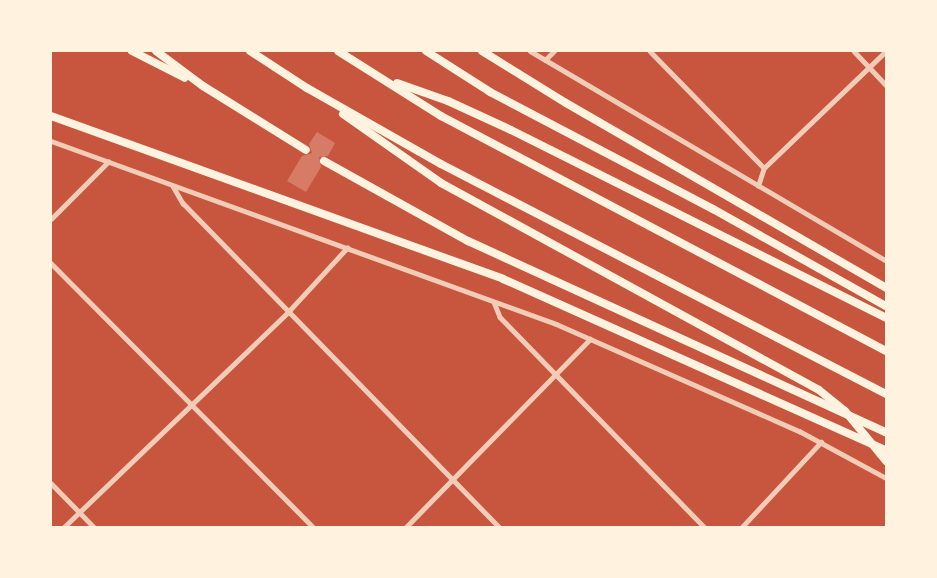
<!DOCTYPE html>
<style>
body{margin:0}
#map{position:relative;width:937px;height:578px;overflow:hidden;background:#c8553d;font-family:Signika,sans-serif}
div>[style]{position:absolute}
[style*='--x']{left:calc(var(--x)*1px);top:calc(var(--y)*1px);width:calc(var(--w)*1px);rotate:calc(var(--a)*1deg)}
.building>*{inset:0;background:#d67c66}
.minor>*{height:4.5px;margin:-2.25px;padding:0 2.25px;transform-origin:2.25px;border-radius:2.25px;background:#f1ccb7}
.tertiary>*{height:5px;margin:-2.5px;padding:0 2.5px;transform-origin:2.5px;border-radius:2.5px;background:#f1ccb7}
.motorway>*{height:8px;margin:-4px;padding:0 4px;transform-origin:4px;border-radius:4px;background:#fff3e0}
span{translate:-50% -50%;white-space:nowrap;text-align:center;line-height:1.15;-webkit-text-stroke:5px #fff3e0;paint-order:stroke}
.frame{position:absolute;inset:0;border:52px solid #fff3e0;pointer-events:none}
</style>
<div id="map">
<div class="building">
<div style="clip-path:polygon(317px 132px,335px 143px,328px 156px,319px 157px,321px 167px,306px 192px,287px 181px,302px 156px,312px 153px,309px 144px)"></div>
</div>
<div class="minor">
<div style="--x:650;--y:51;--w:163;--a:45.7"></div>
<div style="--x:854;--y:51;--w:47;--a:46.7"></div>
<div style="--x:545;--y:60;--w:13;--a:-45"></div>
<div style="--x:173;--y:186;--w:20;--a:60"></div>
<div style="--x:183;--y:203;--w:453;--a:45.7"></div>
<div style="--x:758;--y:186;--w:19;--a:-72"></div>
<div style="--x:764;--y:168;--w:169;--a:-43.8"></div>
<div style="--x:51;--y:219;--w:81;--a:-45"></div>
<div style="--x:51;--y:263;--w:372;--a:45.2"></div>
<div style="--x:494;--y:302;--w:16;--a:68"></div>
<div style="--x:500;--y:317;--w:293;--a:45.8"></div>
<div style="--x:51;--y:483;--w:62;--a:45.7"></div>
<div style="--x:64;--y:527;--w:312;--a:-43.8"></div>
<div style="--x:289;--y:311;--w:86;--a:-47.4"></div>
<div style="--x:406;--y:527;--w:263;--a:-45.6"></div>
<div style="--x:742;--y:527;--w:116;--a:-47.1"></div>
</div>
<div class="tertiary">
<div style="--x:530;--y:51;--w:413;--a:30.5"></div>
<div style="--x:51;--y:141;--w:537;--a:19.92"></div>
<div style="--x:556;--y:324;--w:266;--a:23.8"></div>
<div style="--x:799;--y:431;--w:99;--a:28.4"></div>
</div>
<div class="motorway">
<div style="--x:132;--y:51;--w:59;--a:27"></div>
<div style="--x:156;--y:51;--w:59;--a:36.7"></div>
<div style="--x:203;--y:86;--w:121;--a:31.9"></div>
<div style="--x:250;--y:51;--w:68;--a:33"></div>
<div style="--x:307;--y:88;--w:154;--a:29.6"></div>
<div style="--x:441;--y:164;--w:501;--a:27.33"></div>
<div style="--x:338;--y:51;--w:122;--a:32.3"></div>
<div style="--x:441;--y:116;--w:503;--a:27.84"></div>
<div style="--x:426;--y:51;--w:76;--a:32.6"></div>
<div style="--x:490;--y:92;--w:252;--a:27.7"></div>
<div style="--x:713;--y:209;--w:198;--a:29.3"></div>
<div style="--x:482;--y:51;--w:99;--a:31.8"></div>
<div style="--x:566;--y:103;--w:370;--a:30"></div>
<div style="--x:397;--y:83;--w:54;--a:19.4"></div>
<div style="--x:448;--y:101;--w:69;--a:24.7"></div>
<div style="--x:511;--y:130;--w:419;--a:26.6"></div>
<div style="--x:343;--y:114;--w:120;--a:35.1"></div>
<div style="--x:441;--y:183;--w:431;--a:28.7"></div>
<div style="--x:819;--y:390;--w:33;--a:39"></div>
<div style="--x:845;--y:411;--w:65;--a:50.6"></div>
<div style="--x:51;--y:116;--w:480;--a:19.8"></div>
<div style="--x:503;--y:279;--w:419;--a:24.1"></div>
<div style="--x:324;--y:161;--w:165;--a:29.1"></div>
<div style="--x:468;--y:241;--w:460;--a:24.6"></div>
</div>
<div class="frame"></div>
</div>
